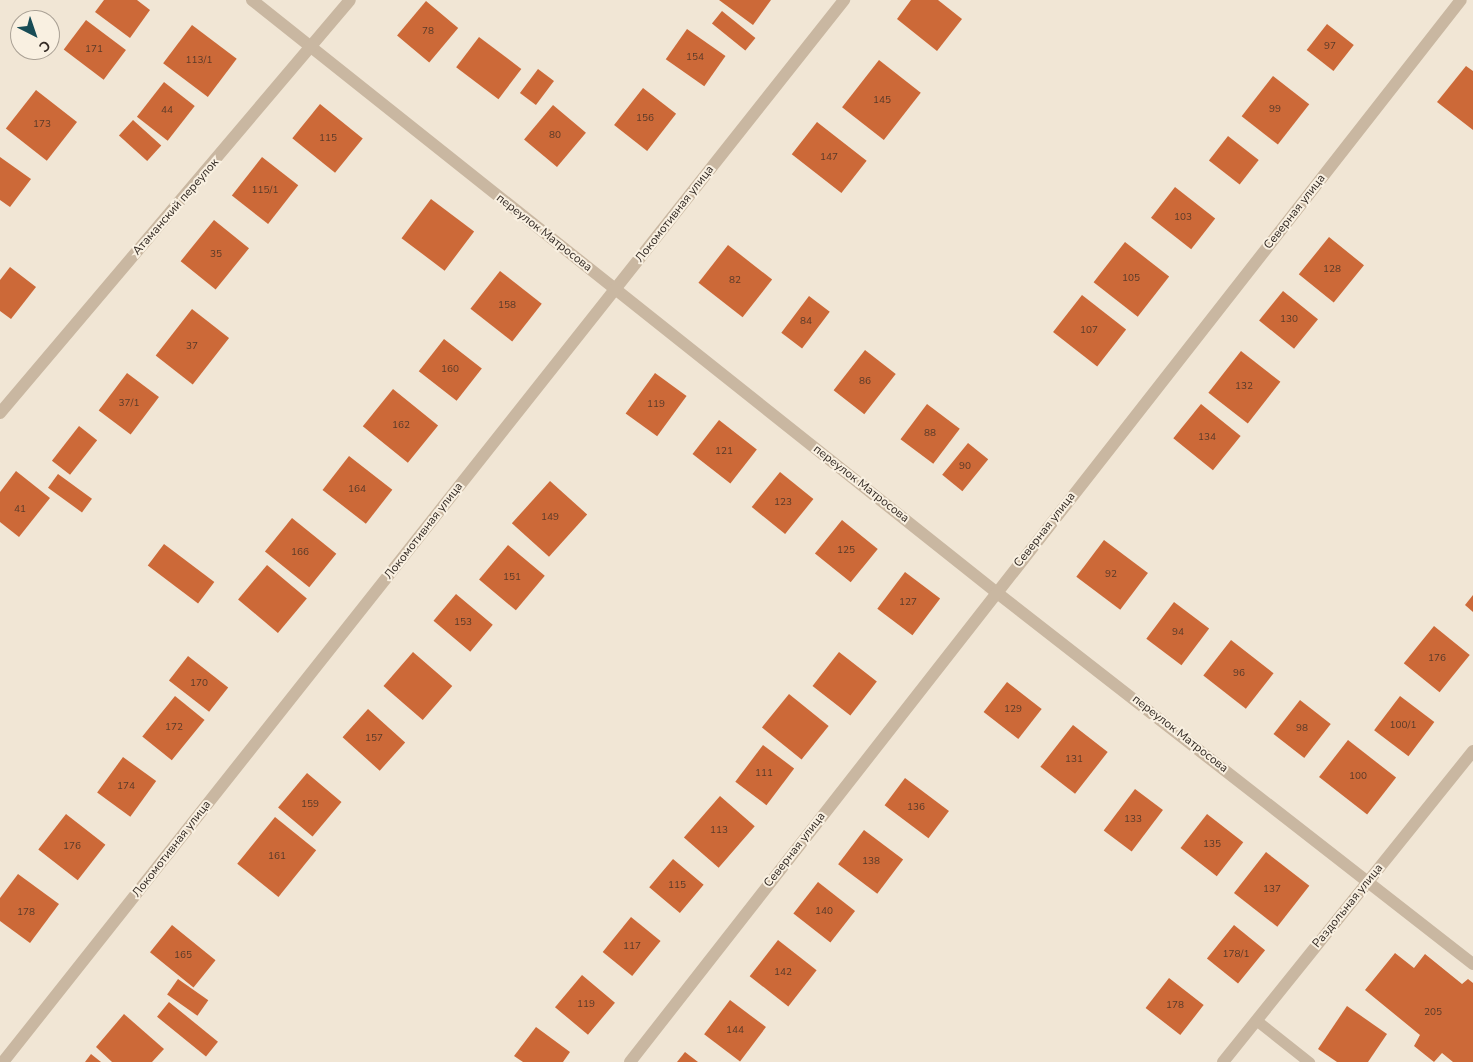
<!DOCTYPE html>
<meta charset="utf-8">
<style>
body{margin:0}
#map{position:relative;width:1473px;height:1062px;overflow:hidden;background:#f1e6d5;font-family:"Nunito Sans",sans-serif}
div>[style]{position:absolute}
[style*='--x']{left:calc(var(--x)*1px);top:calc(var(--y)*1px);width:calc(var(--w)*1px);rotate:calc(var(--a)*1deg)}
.building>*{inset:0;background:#cc6938;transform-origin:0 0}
.service>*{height:11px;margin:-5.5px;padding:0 5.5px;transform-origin:5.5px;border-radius:5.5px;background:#c9b7a1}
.minor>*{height:12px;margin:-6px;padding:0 6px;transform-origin:6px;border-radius:6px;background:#c9b7a1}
span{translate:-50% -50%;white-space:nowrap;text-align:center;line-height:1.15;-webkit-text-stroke:4px #f9f0e1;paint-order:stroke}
.number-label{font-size:10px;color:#593a29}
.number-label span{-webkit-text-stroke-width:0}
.street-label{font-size:12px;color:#332a24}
.north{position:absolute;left:10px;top:10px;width:50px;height:50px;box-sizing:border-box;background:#f9f0e1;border:1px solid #aaa195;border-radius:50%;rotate:139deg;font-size:14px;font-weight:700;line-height:20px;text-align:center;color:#332a24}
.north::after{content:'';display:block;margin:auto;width:18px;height:22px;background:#184c56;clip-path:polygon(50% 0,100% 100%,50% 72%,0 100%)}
</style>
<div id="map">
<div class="building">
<div style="clip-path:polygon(104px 0,137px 0,150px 10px,130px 38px,95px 12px)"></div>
<div style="clip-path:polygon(719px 0,771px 0,753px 25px)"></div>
<div style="clip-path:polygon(911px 0,938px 0,962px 19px,937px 51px,897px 19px)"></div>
<div style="left:426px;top:1px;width:42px;height:45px;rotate:40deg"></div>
<div style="left:722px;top:11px;width:43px;height:16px;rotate:39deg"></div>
<div style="left:86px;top:20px;width:50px;height:37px;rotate:37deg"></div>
<div style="left:1327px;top:24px;width:34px;height:33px;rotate:38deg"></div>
<div style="left:192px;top:25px;width:56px;height:48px;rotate:37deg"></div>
<div style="left:687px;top:29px;width:47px;height:37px;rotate:35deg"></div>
<div style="left:479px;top:37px;width:53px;height:38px;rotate:37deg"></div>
<div style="left:879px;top:60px;width:53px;height:60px;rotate:38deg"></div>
<div style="clip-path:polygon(1466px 66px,1473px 71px,1473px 130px,1437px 102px)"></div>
<div style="left:538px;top:69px;width:20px;height:30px;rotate:37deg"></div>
<div style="left:1273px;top:76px;width:46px;height:51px;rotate:38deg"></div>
<div style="left:164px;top:82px;width:39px;height:44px;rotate:38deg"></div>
<div style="left:643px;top:88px;width:42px;height:47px;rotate:38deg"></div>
<div style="left:36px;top:90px;width:52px;height:49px;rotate:38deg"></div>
<div style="left:320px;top:104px;width:55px;height:44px;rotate:39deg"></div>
<div style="left:553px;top:105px;width:43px;height:45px;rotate:40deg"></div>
<div style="left:133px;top:120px;width:38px;height:21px;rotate:42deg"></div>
<div style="left:817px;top:122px;width:63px;height:41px;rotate:38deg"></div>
<div style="left:1228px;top:136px;width:39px;height:31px;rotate:38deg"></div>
<div style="clip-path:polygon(0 157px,31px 179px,10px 207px,0 200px)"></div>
<div style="left:262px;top:157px;width:46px;height:49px;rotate:38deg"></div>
<div style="left:1175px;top:187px;width:51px;height:39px;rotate:38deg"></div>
<div style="left:431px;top:199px;width:54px;height:49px;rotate:37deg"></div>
<div style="left:214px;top:220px;width:45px;height:53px;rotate:39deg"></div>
<div style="left:1329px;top:237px;width:45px;height:48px;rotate:39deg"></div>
<div style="left:1125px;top:242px;width:56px;height:51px;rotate:38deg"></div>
<div style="left:728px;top:245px;width:56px;height:48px;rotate:38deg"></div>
<div style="clip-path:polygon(10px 267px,36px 287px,11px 319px,0 311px,0 280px)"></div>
<div style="left:500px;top:271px;width:53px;height:48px;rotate:38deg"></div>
<div style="left:1283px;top:291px;width:45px;height:38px;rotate:39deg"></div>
<div style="left:1082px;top:295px;width:56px;height:47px;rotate:38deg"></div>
<div style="left:809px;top:296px;width:26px;height:46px;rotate:37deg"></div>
<div style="left:192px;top:309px;width:47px;height:59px;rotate:38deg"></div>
<div style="left:444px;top:339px;width:48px;height:41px;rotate:38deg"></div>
<div style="left:865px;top:350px;width:39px;height:51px;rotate:38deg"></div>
<div style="left:1241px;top:351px;width:50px;height:53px;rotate:38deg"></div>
<div style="left:127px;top:373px;width:40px;height:47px;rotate:37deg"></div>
<div style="left:655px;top:373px;width:39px;height:50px;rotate:36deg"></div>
<div style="left:393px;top:389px;width:58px;height:48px;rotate:39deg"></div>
<div style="left:927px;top:404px;width:41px;height:44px;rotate:37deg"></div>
<div style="left:1201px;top:404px;width:51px;height:44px;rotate:39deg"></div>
<div style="left:719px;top:420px;width:48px;height:43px;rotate:38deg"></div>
<div style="left:79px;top:426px;width:23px;height:44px;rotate:38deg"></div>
<div style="left:968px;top:443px;width:26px;height:41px;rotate:39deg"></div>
<div style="left:349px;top:456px;width:55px;height:43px;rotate:38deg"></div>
<div style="clip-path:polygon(16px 471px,50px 498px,19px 537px,0 522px,0 492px)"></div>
<div style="left:780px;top:472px;width:43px;height:45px;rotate:39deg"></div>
<div style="left:58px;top:474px;width:42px;height:17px;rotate:36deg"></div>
<div style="left:550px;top:481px;width:50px;height:57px;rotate:42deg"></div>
<div style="left:292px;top:518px;width:57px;height:43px;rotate:39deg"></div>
<div style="left:842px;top:520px;width:46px;height:43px;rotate:39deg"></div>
<div style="left:1104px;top:540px;width:55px;height:46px;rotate:37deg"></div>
<div style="left:164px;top:544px;width:63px;height:27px;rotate:37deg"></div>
<div style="left:508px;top:545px;width:48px;height:45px;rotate:40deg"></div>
<div style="left:267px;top:565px;width:52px;height:45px;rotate:40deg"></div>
<div style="left:905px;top:572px;width:44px;height:46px;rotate:37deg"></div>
<div style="left:456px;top:594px;width:48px;height:35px;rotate:40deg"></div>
<div style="clip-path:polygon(1473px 595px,1473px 612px,1465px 605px)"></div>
<div style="left:1174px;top:602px;width:44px;height:46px;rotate:37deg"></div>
<div style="left:1434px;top:626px;width:46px;height:48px;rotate:39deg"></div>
<div style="left:1231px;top:640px;width:54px;height:45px;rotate:38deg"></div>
<div style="left:413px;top:652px;width:52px;height:45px;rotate:41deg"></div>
<div style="left:839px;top:652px;width:48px;height:43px;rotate:38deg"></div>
<div style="left:188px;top:656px;width:51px;height:31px;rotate:38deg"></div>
<div style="left:1007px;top:682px;width:44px;height:38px;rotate:38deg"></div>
<div style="left:789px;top:694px;width:51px;height:43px;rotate:39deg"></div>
<div style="left:175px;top:696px;width:38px;height:52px;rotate:39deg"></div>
<div style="left:1400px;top:696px;width:43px;height:43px;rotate:37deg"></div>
<div style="left:1300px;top:700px;width:39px;height:43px;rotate:38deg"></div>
<div style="left:368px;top:709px;width:50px;height:38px;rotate:42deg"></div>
<div style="left:1073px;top:725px;width:44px;height:53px;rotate:38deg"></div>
<div style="left:1348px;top:740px;width:61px;height:47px;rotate:38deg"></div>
<div style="left:763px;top:745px;width:39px;height:46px;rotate:37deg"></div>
<div style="left:123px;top:757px;width:41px;height:44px;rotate:36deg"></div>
<div style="left:307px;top:773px;width:45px;height:45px;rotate:40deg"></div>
<div style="left:905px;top:778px;width:55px;height:34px;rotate:37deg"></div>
<div style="left:1135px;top:789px;width:35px;height:52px;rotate:37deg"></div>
<div style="left:720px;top:796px;width:46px;height:55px;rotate:41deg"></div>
<div style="left:66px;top:814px;width:50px;height:45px;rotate:38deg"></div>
<div style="left:1207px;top:814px;width:46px;height:43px;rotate:38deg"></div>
<div style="left:275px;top:817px;width:53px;height:60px;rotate:39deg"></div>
<div style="left:864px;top:830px;width:49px;height:43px;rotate:37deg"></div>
<div style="left:1266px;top:852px;width:55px;height:52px;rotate:38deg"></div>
<div style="left:673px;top:859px;width:40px;height:37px;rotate:40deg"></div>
<div style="clip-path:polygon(18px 874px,59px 904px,30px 943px,0 921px,0 898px)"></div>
<div style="left:818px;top:882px;width:47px;height:40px;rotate:38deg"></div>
<div style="left:631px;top:917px;width:38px;height:45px;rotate:39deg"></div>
<div style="left:172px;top:925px;width:56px;height:35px;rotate:39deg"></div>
<div style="left:1234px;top:925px;width:40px;height:43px;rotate:39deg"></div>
<div style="left:778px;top:940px;width:49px;height:46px;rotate:38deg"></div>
<div style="clip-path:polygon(1395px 953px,1414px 968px,1425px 954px,1462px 984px,1468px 979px,1473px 983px,1473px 1062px,1453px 1062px,1442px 1053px,1434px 1062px,1414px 1046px,1420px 1035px,1365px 990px)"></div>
<div style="left:582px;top:975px;width:43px;height:42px;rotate:40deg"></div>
<div style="left:1169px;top:978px;width:44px;height:38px;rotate:38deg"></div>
<div style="left:178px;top:979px;width:37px;height:19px;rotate:35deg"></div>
<div style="left:730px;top:1000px;width:45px;height:43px;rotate:37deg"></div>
<div style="left:169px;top:1002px;width:63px;height:19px;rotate:39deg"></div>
<div style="clip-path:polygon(1347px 1006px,1387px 1034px,1368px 1062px,1337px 1062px,1318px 1049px)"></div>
<div style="clip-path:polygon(124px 1014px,164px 1049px,152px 1062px,112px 1062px,96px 1047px)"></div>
<div style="clip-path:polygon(536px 1027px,570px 1052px,563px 1062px,523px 1062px,514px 1056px)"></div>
<div style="clip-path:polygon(685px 1052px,698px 1062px,677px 1062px)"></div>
<div style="clip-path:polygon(91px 1054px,101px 1062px,85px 1062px)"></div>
</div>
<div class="service">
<div style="--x:1256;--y:1020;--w:68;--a:38.4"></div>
</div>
<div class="minor">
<div style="--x:252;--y:0;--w:951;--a:38.51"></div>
<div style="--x:996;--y:592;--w:605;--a:37.95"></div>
<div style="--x:0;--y:413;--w:541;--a:-49.72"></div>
<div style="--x:3;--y:1062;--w:1355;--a:-51.62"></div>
<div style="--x:630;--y:1062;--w:1348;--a:-51.96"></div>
<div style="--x:1223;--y:1062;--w:399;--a:-51.2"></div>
</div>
<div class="number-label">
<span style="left:428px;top:32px">78</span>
<span style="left:1330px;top:47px">97</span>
<span style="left:94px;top:50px">171</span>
<span style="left:695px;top:58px">154</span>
<span style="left:199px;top:61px">113/1</span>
<span style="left:882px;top:101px">145</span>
<span style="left:1275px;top:110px">99</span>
<span style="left:167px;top:111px">44</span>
<span style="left:645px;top:119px">156</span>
<span style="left:42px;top:125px">173</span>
<span style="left:555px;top:136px">80</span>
<span style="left:328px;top:139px">115</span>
<span style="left:829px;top:158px">147</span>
<span style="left:265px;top:191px">115/1</span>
<span style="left:1183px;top:218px">103</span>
<span style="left:216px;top:255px">35</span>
<span style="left:1332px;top:270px">128</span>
<span style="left:1131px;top:279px">105</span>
<span style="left:735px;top:281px">82</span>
<span style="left:507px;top:306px">158</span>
<span style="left:1289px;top:320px">130</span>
<span style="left:806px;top:322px">84</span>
<span style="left:1089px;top:331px">107</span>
<span style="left:192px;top:347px">37</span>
<span style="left:450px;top:370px">160</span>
<span style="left:865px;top:382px">86</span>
<span style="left:1244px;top:387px">132</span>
<span style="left:129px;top:404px">37/1</span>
<span style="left:656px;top:405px">119</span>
<span style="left:401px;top:426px">162</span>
<span style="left:930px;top:434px">88</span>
<span style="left:1207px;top:438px">134</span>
<span style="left:724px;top:452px">121</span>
<span style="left:965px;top:467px">90</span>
<span style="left:357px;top:490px">164</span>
<span style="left:783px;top:503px">123</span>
<span style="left:20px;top:510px">41</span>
<span style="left:550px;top:518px">149</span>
<span style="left:846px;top:551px">125</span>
<span style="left:300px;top:553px">166</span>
<span style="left:1111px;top:575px">92</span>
<span style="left:512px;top:578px">151</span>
<span style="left:908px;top:603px">127</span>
<span style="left:463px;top:623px">153</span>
<span style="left:1178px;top:633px">94</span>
<span style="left:1437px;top:659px">176</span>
<span style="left:1239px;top:674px">96</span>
<span style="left:199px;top:684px">170</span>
<span style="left:1013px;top:710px">129</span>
<span style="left:1403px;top:726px">100/1</span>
<span style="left:174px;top:728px">172</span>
<span style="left:1302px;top:729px">98</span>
<span style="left:374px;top:739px">157</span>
<span style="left:1074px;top:760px">131</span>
<span style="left:764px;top:774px">111</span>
<span style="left:1358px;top:777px">100</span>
<span style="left:126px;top:787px">174</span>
<span style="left:310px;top:805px">159</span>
<span style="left:916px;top:808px">136</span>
<span style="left:1133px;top:820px">133</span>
<span style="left:719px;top:831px">113</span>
<span style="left:1212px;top:845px">135</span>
<span style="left:72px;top:847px">176</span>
<span style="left:277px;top:857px">161</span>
<span style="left:871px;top:862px">138</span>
<span style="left:677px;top:886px">115</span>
<span style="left:1272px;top:890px">137</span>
<span style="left:824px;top:912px">140</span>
<span style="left:26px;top:913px">178</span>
<span style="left:632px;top:947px">117</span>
<span style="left:1236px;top:955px">178/1</span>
<span style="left:183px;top:956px">165</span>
<span style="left:783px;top:973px">142</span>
<span style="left:586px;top:1005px">119</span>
<span style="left:1175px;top:1006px">178</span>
<span style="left:1433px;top:1013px">205</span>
<span style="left:735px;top:1031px">144</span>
</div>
<div class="street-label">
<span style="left:176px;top:207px;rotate:-49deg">Атаманский переулок</span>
<span style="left:1295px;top:212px;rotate:-52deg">Северная улица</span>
<span style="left:675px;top:214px;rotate:-52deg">Локомотивная улица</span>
<span style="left:544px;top:233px;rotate:38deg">переулок Матросова</span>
<span style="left:861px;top:484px;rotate:38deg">переулок Матросова</span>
<span style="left:1045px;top:530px;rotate:-52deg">Северная улица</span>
<span style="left:424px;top:531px;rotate:-52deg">Локомотивная улица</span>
<span style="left:1180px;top:734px;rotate:38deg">переулок Матросова</span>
<span style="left:172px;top:849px;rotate:-52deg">Локомотивная улица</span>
<span style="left:795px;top:850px;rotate:-52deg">Северная улица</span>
<span style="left:1348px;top:906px;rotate:-51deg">Раздольная улица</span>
</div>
<div class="north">С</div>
</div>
